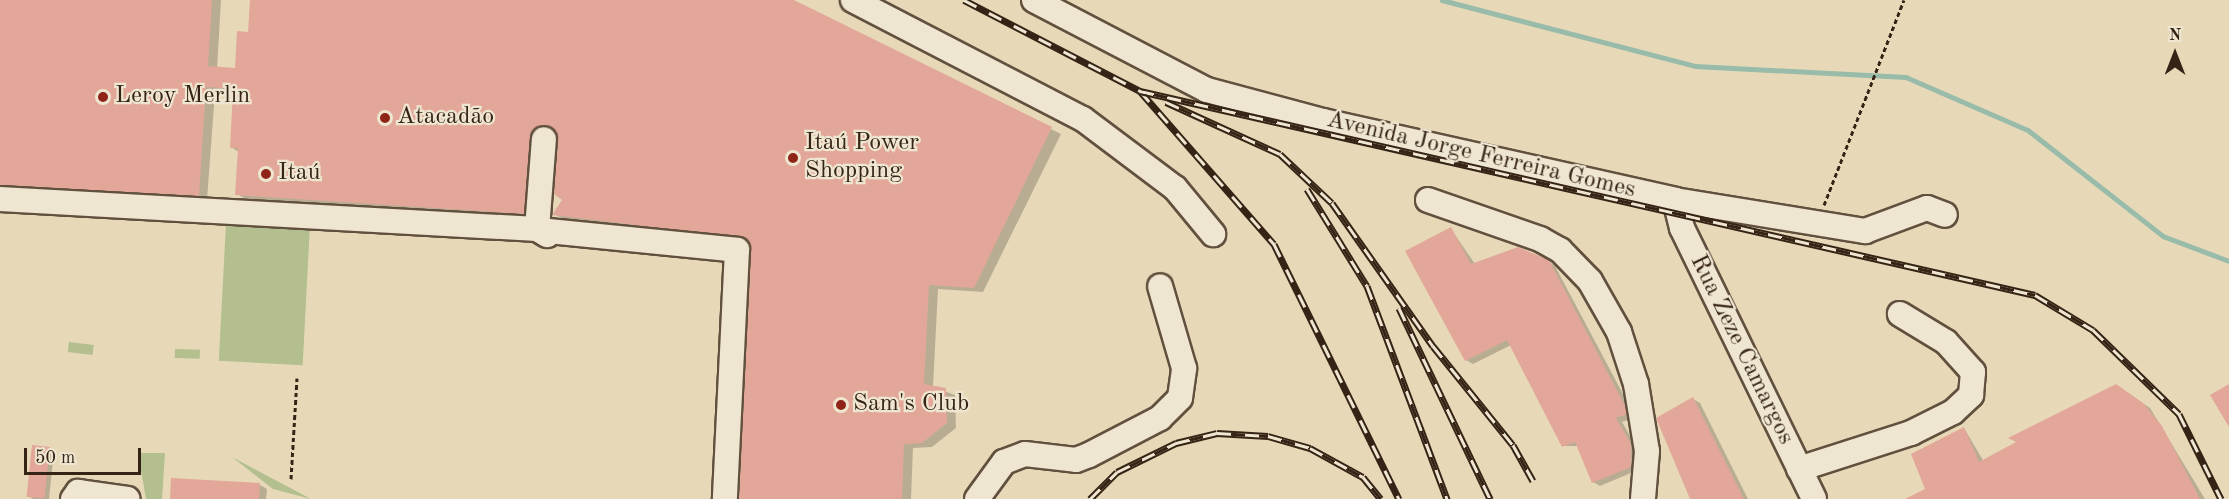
<!DOCTYPE html>
<meta charset="utf-8">
<style>
body{margin:0}
#map{position:relative;width:2229px;height:499px;overflow:hidden;background:#e7d9b8;font-family:"Old Standard TT",serif}
div>[style]{position:absolute}
[style*='--x']{left:calc(var(--x)*1px);top:calc(var(--y)*1px);width:calc(var(--w)*1px);rotate:calc(var(--a)*1deg)}
.green>*{inset:0;background:#b4bf90;transform-origin:0 0}
.shadow>*{inset:0;background:#0003}
.stream>*{height:4.5px;margin:-2.25px;padding:0 2.25px;transform-origin:2.25px;border-radius:2.25px;background:#98bbaa}
.building>*{inset:0;background:#e2a798;transform-origin:0 0}
.path>*{height:3px;margin-top:-1.5px;transform-origin:0;background:repeating-linear-gradient(90deg,#352315 0 4.5px,transparent 0 7.5px)}
.roads{filter:drop-shadow(2px 0 #62503e) drop-shadow(-2px 0 #62503e) drop-shadow(0 2px #62503e) drop-shadow(0 -2px #62503e)}
.minor>*{height:24px;margin:-12px;padding:0 12px;transform-origin:12px;border-radius:12px;background:#efe6d1}
.rail>*{height:7px;margin-top:-3.5px;transform-origin:0;background:repeating-linear-gradient(90deg,#efe6d1 0 14px,#352315 0 28px);box-sizing:border-box;border-block:2px solid #352315}
.dots>*{width:16px;height:16px;translate:-50% -50%;box-sizing:border-box;border:3px solid #efe6d1;border-radius:50%}
span{translate:-50% -50%;white-space:nowrap;text-align:center;line-height:1.15;-webkit-text-stroke:4.5px #efe6d1;paint-order:stroke}
.poi-label{font-size:24px;color:#352315}
.left{translate:0 -50%;text-align:left}
.street-label{font-size:24px;color:#352315}
.north{position:absolute;left:2145px;top:24px;width:60px;height:60px;-webkit-text-stroke:4px #efe6d1;paint-order:stroke;rotate:0deg;font-size:16px;font-weight:700;line-height:24px;text-align:center;color:#352315}
.north::after{content:'';display:block;margin:auto;width:21px;height:27px;background:#352315;clip-path:polygon(50% 0,100% 100%,50% 72%,0 100%)}
.scale{position:absolute;left:24px;top:448px;width:117px;height:27px;box-sizing:border-box;border:3px solid #352315;border-top:0;padding-left:8px;font-size:18px;line-height:21px;white-space:nowrap;color:#352315;-webkit-text-stroke:4px #efe6d1;paint-order:stroke}
</style>
<div id="map">
<div class="green">
<div style="left:226px;top:223px;width:84px;height:138px;rotate:3deg"></div>
<div style="left:69px;top:342px;width:25px;height:10px;rotate:7deg"></div>
<div style="left:175px;top:349px;width:25px;height:9px;rotate:2deg"></div>
<div style="clip-path:polygon(138px 453px,165px 453px,162px 499px,146px 499px)"></div>
<div style="clip-path:polygon(232px 457px,296px 491px,311px 499px,273px 489px)"></div>
</div>
<div class="shadow">
<div style="clip-path:polygon(0 0,221px 0,217px 69px,236px 70px,250px 33px,252px 0,791px 0,1061px 134px,983px 292px,938px 289px,933px 387px,955px 395px,956px 428px,932px 447px,913px 448px,911px 499px,741px 499px,753px 250px,748px 242px,563px 219px,555px 214px,564px 200px,560px 139px,553px 131px,533px 218px,246px 199px,237px 194px,239px 152px,231px 147px,235px 93px,215px 92px,207px 200px,0 196px)"></div>
<div style="clip-path:polygon(1451px 229px,1475px 264px,1548px 261px,1555px 266px,1632px 411px,1633px 418px,1622px 422px,1638px 449px,1638px 470px,1600px 486px,1593px 482px,1579px 446px,1563px 446px,1511px 345px,1473px 364px,1466px 360px)"></div>
<div style="clip-path:polygon(2123px 390px,2150px 408px,2205px 499px,1908px 499px,1927px 490px,1964px 428px,1984px 462px)"></div>
<div style="clip-path:polygon(1693px 399px,1700px 403px,1748px 499px,1693px 499px)"></div>
<div style="clip-path:polygon(49px 448px,54px 451px,49px 499px,33px 499px,29px 496px)"></div>
<div style="clip-path:polygon(260px 485px,267px 489px,266px 499px,171px 499px)"></div>
</div>
<div class="stream">
<div style="--x:1442;--y:0;--w:261;--a:14.6"></div>
<div style="--x:1695;--y:66;--w:211;--a:3"></div>
<div style="--x:1906;--y:77;--w:133;--a:23.5"></div>
<div style="--x:2028;--y:130;--w:172;--a:38.1"></div>
<div style="--x:2163;--y:236;--w:71;--a:20.7"></div>
</div>
<div class="building">
<div style="clip-path:polygon(0 0,212px 0,208px 66px,235px 68px,237px 31px,248px 32px,250px 0,794px 0,1052px 127px,974px 288px,929px 285px,924px 384px,946px 388px,947px 423px,922px 443px,904px 444px,902px 499px,739px 499px,751px 251px,745px 238px,552px 215px,562px 200px,554px 194px,558px 140px,546px 125px,530px 137px,524px 214px,235px 195px,238px 148px,230px 148px,233px 89px,206px 87px,199px 196px,0 185px)"></div>
<div style="clip-path:polygon(1451px 227px,1471px 264px,1518px 247px,1549px 260px,1625px 406px,1627px 414px,1616px 418px,1631px 444px,1631px 467px,1592px 483px,1575px 442px,1562px 447px,1507px 340px,1465px 361px,1405px 251px)"></div>
<div style="clip-path:polygon(2116px 384px,2143px 403px,2162px 426px,2200px 499px,1905px 499px,1925px 489px,1911px 454px,1964px 427px,1979px 462px,2016px 442px,2008px 438px)"></div>
<div style="clip-path:polygon(2229px 384px,2229px 427px,2210px 395px)"></div>
<div style="clip-path:polygon(1693px 397px,1744px 499px,1690px 499px,1656px 418px)"></div>
<div style="left:32px;top:445px;width:18px;height:52px;rotate:6deg"></div>
<div style="clip-path:polygon(171px 478px,260px 483px,259px 499px,170px 499px)"></div>
</div>
<div class="path">
<div style="--x:1824;--y:205;--w:220;--a:-68.7"></div>
<div style="--x:291;--y:479;--w:101;--a:-86.6"></div>
</div>
<div class="roads">
<div class="minor">
<div style="--x:853;--y:0;--w:259;--a:27.4"></div>
<div style="--x:1083;--y:119;--w:115;--a:36.9"></div>
<div style="--x:1175;--y:188;--w:60;--a:50.4"></div>
<div style="--x:1034;--y:0;--w:195;--a:27.5"></div>
<div style="--x:1207;--y:90;--w:120;--a:15"></div>
<div style="--x:1323;--y:121;--w:361;--a:12.6"></div>
<div style="--x:1675;--y:200;--w:193;--a:9.3"></div>
<div style="--x:1865;--y:231;--w:66;--a:-20.4"></div>
<div style="--x:1927;--y:208;--w:19;--a:21"></div>
<div style="--x:0;--y:199;--w:538;--a:3.2"></div>
<div style="--x:537;--y:229;--w:12;--a:31"></div>
<div style="--x:1428;--y:200;--w:119;--a:19.2"></div>
<div style="--x:1540;--y:239;--w:23;--a:29"></div>
<div style="--x:1560;--y:250;--w:43;--a:45.9"></div>
<div style="--x:1590;--y:281;--w:59;--a:60.4"></div>
<div style="--x:1619;--y:332;--w:55;--a:71.9"></div>
<div style="--x:1636;--y:384;--w:68;--a:80.7"></div>
<div style="--x:1647;--y:451;--w:48;--a:94.8"></div>
<div style="--x:1675;--y:200;--w:29;--a:76"></div>
<div style="--x:1682;--y:228;--w:301;--a:64"></div>
<div style="--x:537;--y:229;--w:90;--a:-85.6"></div>
<div style="--x:548;--y:231;--w:190;--a:5.7"></div>
<div style="--x:737;--y:250;--w:249;--a:92.8"></div>
<div style="--x:1799;--y:469;--w:118;--a:-17.8"></div>
<div style="--x:1911;--y:433;--w:47;--a:-26.6"></div>
<div style="--x:1953;--y:412;--w:25;--a:-43"></div>
<div style="--x:1971;--y:395;--w:23;--a:-85"></div>
<div style="--x:1973;--y:372;--w:40;--a:-132"></div>
<div style="--x:1946;--y:342;--w:54;--a:-148.7"></div>
<div style="--x:73;--y:499;--w:9;--a:-54"></div>
<div style="--x:78;--y:492;--w:50;--a:8"></div>
<div style="--x:977;--y:499;--w:46;--a:-53.9"></div>
<div style="--x:1004;--y:462;--w:22;--a:-21"></div>
<div style="--x:1025;--y:454;--w:51;--a:6.7"></div>
<div style="--x:1076;--y:460;--w:14;--a:-21"></div>
<div style="--x:1089;--y:455;--w:80;--a:-27.5"></div>
<div style="--x:1160;--y:418;--w:28;--a:-45"></div>
<div style="--x:1180;--y:398;--w:30;--a:-82"></div>
<div style="--x:1184;--y:368;--w:85;--a:-106.3"></div>
</div>
</div>
<div class="rail">
<div style="--x:964;--y:0;--w:198;--a:27.3"></div>
<div style="--x:1140;--y:91;--w:203;--a:48.8"></div>
<div style="--x:1274;--y:244;--w:284;--a:63.9"></div>
<div style="--x:1140;--y:91;--w:918;--a:12.84"></div>
<div style="--x:2035;--y:295;--w:68;--a:31.1"></div>
<div style="--x:2093;--y:330;--w:120;--a:44.3"></div>
<div style="--x:2179;--y:414;--w:95;--a:63.7"></div>
<div style="--x:1166;--y:102;--w:125;--a:24.5"></div>
<div style="--x:1280;--y:154;--w:71;--a:43.3"></div>
<div style="--x:1332;--y:203;--w:175;--a:54.8"></div>
<div style="--x:1433;--y:346;--w:127;--a:51.1"></div>
<div style="--x:1513;--y:445;--w:41;--a:60.9"></div>
<div style="--x:1307;--y:189;--w:114;--a:58.3"></div>
<div style="--x:1367;--y:286;--w:228;--a:69.4"></div>
<div style="--x:1399;--y:308;--w:212;--a:64.5"></div>
<div style="--x:1090;--y:499;--w:38;--a:-45"></div>
<div style="--x:1117;--y:472;--w:66;--a:-26.2"></div>
<div style="--x:1176;--y:443;--w:42;--a:-13.7"></div>
<div style="--x:1217;--y:433;--w:51;--a:3.4"></div>
<div style="--x:1268;--y:436;--w:44;--a:15.9"></div>
<div style="--x:1310;--y:448;--w:60;--a:28.7"></div>
<div style="--x:1363;--y:477;--w:28;--a:51"></div>
</div>
<div class="dots">
<div style="left:103px;top:97px;background:#8f2418"></div>
<div style="left:385px;top:118px;background:#8f2418"></div>
<div style="left:793px;top:158px;background:#8f2418"></div>
<div style="left:266px;top:174px;background:#8f2418"></div>
<div style="left:841px;top:405px;background:#8f2418"></div>
</div>
<div class="poi-label">
<span class="left" style="left:115px;top:97px">Leroy Merlin</span>
<span class="left" style="left:397px;top:118px">Atacadão</span>
<span class="left" style="left:805px;top:158px">Itaú Power<br>Shopping</span>
<span class="left" style="left:278px;top:174px">Itaú</span>
<span class="left" style="left:853px;top:405px">Sam's Club</span>
</div>
<div class="street-label">
<span style="left:1481px;top:156px;rotate:13deg">Avenida Jorge Ferreira Gomes</span>
<span style="left:1741px;top:350px;rotate:64deg">Rua Zeze Camargos</span>
</div>
<div class="north">N</div>
<div class="scale">50 m</div>
</div>
